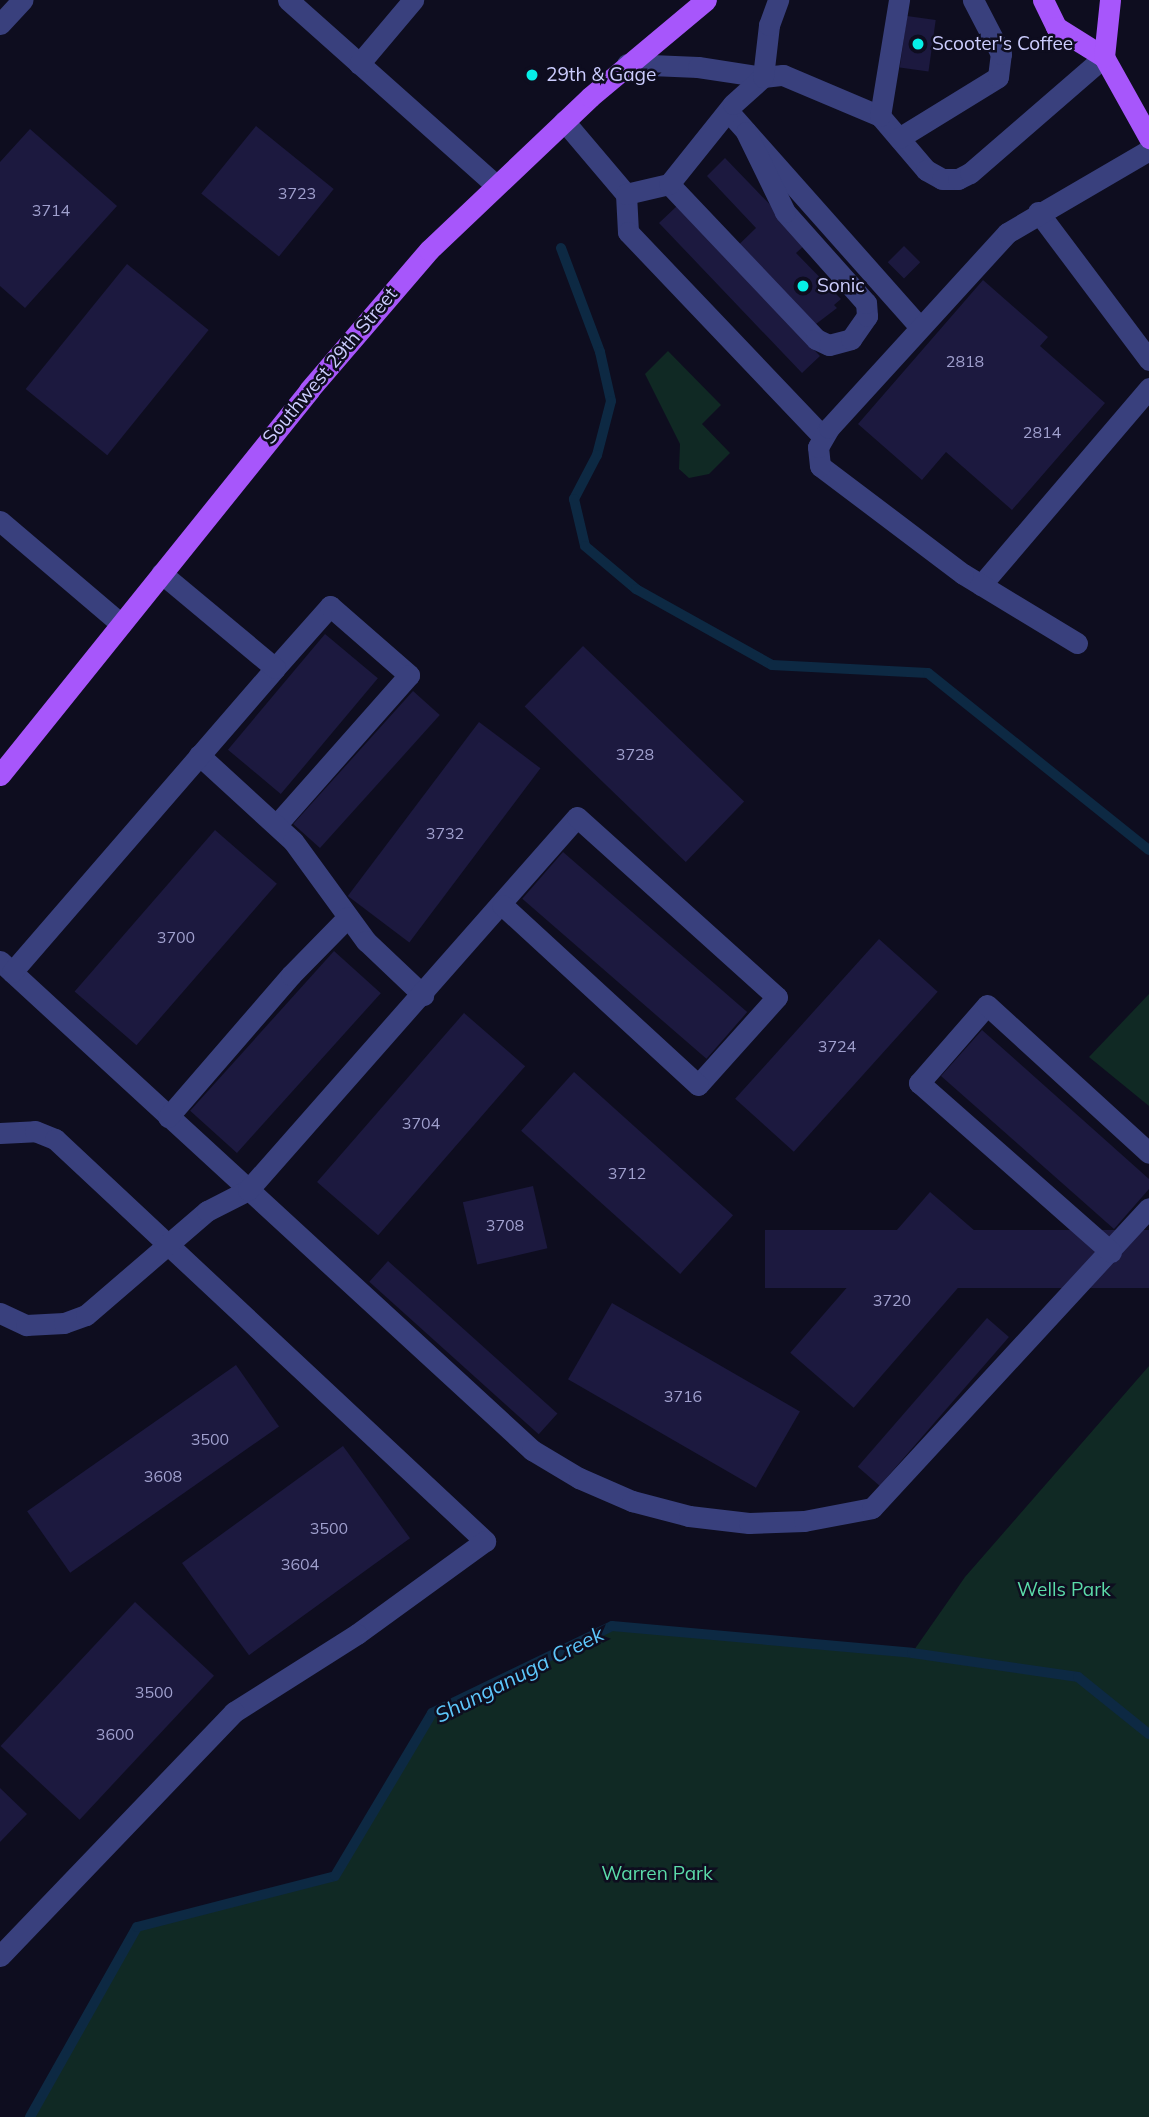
<!DOCTYPE html>
<style>
body{margin:0}
#map{position:relative;width:1149px;height:2117px;overflow:hidden;background:#0e0d1f;font-family:Mulish,sans-serif}
div>[style]{position:absolute}
[style*='--x']{left:calc(var(--x)*1px);top:calc(var(--y)*1px);width:calc(var(--w)*1px);rotate:calc(var(--a)*1deg)}
.green>*{inset:0;background:#102924}
.stream>*{height:10px;margin:-5px;padding:0 5px;transform-origin:5px;border-radius:5px;background:#0d2943}
.building>*{inset:0;background:#1c193f;transform-origin:0 0}
.minor>*{height:21px;margin:-10.5px;padding:0 10.5px;transform-origin:10.5px;border-radius:10.5px;background:#39407d}
.major>*{height:21px;margin:-10.5px;padding:0 10.5px;transform-origin:10.5px;border-radius:10.5px;background:#a756fb}
.dots>*{width:19px;height:19px;translate:-50% -50%;box-sizing:border-box;border:4px solid #0e0d1f;border-radius:50%}
span{translate:-50% -50%;white-space:nowrap;text-align:center;line-height:1.15;-webkit-text-stroke:5px #0e0d1f;paint-order:stroke}
.number-label{font-size:16px;color:#a0a0ce}
.number-label span{-webkit-text-stroke-width:0}
.poi-label{font-size:19px;color:#cccdfe}
.left{translate:0 -50%;text-align:left}
.street-label{font-size:19px;color:#cccdfe}
.park-label{font-size:19px;color:#5bdba9}
.water-label{font-size:21px;color:#5dc7fb;font-style:italic}
</style>
<div id="map">
<div class="green">
<div style="clip-path:polygon(668px 351px,721px 405px,702px 424px,730px 453px,709px 474px,689px 478px,679px 469px,680px 444px,645px 374px)"></div>
<div style="clip-path:polygon(1149px 994px,1149px 1106px,1089px 1057px)"></div>
<div style="clip-path:polygon(1149px 1366px,1149px 2117px,30px 2117px,137px 1927px,335px 1876px,432px 1713px,612px 1626px,912px 1653px,965px 1577px)"></div>
</div>
<div class="stream">
<div style="--x:561;--y:248;--w:111;--a:69.4"></div>
<div style="--x:600;--y:352;--w:50;--a:77.3"></div>
<div style="--x:611;--y:401;--w:56;--a:104.5"></div>
<div style="--x:597;--y:455;--w:50;--a:117.6"></div>
<div style="--x:574;--y:499;--w:48;--a:76.8"></div>
<div style="--x:585;--y:546;--w:67;--a:40.1"></div>
<div style="--x:636;--y:589;--w:156;--a:29.2"></div>
<div style="--x:772;--y:665;--w:156;--a:2.9"></div>
<div style="--x:928;--y:673;--w:283;--a:38.7"></div>
<div style="--x:30;--y:2117;--w:218;--a:-60.6"></div>
<div style="--x:137;--y:1927;--w:204;--a:-14.4"></div>
<div style="--x:335;--y:1876;--w:190;--a:-59.2"></div>
<div style="--x:432;--y:1713;--w:200;--a:-25.8"></div>
<div style="--x:612;--y:1626;--w:301;--a:5.1"></div>
<div style="--x:912;--y:1653;--w:168;--a:8.2"></div>
<div style="--x:1078;--y:1677;--w:91;--a:38.8"></div>
</div>
<div class="building">
<div style="left:907px;top:16px;width:29px;height:52px;rotate:8deg"></div>
<div style="left:256px;top:126px;width:100px;height:87px;rotate:39deg"></div>
<div style="clip-path:polygon(30px 129px,117px 206px,25px 308px,0 286px,0 162px)"></div>
<div style="clip-path:polygon(725px 158px,807px 243px,796px 253px,841px 299px,834px 305px,837px 308px,816px 324px,752px 285px,820px 356px,802px 373px,659px 223px,677px 206px,726px 257px,756px 228px,707px 176px)"></div>
<div style="left:904px;top:246px;width:23px;height:23px;rotate:45deg"></div>
<div style="left:127px;top:264px;width:105px;height:161px;rotate:39deg"></div>
<div style="clip-path:polygon(983px 280px,1048px 337px,1040px 346px,1105px 403px,1012px 510px,946px 452px,922px 480px,858px 424px)"></div>
<div style="left:325px;top:634px;width:69px;height:151px;rotate:40deg"></div>
<div style="left:583px;top:646px;width:224px;height:84px;rotate:44deg"></div>
<div style="left:413px;top:691px;width:36px;height:179px;rotate:42deg"></div>
<div style="left:479px;top:722px;width:77px;height:218px;rotate:37deg"></div>
<div style="left:215px;top:830px;width:82px;height:214px;rotate:41deg"></div>
<div style="left:563px;top:852px;width:244px;height:62px;rotate:41deg"></div>
<div style="left:879px;top:939px;width:79px;height:215px;rotate:42deg"></div>
<div style="left:334px;top:951px;width:63px;height:215px;rotate:42deg"></div>
<div style="left:464px;top:1013px;width:81px;height:224px;rotate:41deg"></div>
<div style="clip-path:polygon(982px 1030px,1149px 1179px,1149px 1189px,1114px 1229px,941px 1076px)"></div>
<div style="left:574px;top:1072px;width:214px;height:79px;rotate:42deg"></div>
<div style="left:533px;top:1186px;width:64px;height:72px;rotate:77deg"></div>
<div style="left:930px;top:1192px;width:84px;height:213px;rotate:41deg"></div>
<div style="left:1149px;top:1230px;width:58px;height:384px;rotate:90deg"></div>
<div style="left:388px;top:1261px;width:228px;height:28px;rotate:42deg"></div>
<div style="left:612px;top:1303px;width:217px;height:88px;rotate:30deg"></div>
<div style="left:987px;top:1318px;width:29px;height:197px;rotate:41deg"></div>
<div style="left:236px;top:1365px;width:75px;height:255px;rotate:55deg"></div>
<div style="left:343px;top:1446px;width:114px;height:199px;rotate:54deg"></div>
<div style="left:135px;top:1602px;width:108px;height:197px;rotate:43deg"></div>
<div style="clip-path:polygon(0 1788px,27px 1814px,0 1842px)"></div>
</div>
<div class="minor">
<div style="--x:288;--y:0;--w:278;--a:41.7"></div>
<div style="--x:0;--y:24;--w:33;--a:-47"></div>
<div style="--x:359;--y:64;--w:84;--a:-49.8"></div>
<div style="--x:627;--y:64;--w:71;--a:2.4"></div>
<div style="--x:698;--y:67;--w:66;--a:8.7"></div>
<div style="--x:763;--y:77;--w:20;--a:-6"></div>
<div style="--x:783;--y:75;--w:105;--a:22.9"></div>
<div style="--x:880;--y:116;--w:71;--a:49.6"></div>
<div style="--x:926;--y:170;--w:18;--a:29"></div>
<div style="--x:942;--y:179;--w:16;--a:0"></div>
<div style="--x:958;--y:179;--w:13;--a:-27"></div>
<div style="--x:970;--y:173;--w:177;--a:-40.9"></div>
<div style="--x:728;--y:111;--w:289;--a:48.4"></div>
<div style="--x:880;--y:116;--w:118;--a:-80.7"></div>
<div style="--x:564;--y:121;--w:96;--a:49.7"></div>
<div style="--x:626;--y:194;--w:38;--a:87"></div>
<div style="--x:628;--y:232;--w:283;--a:46.4"></div>
<div style="--x:899;--y:138;--w:116;--a:-31.6"></div>
<div style="--x:998;--y:77;--w:23;--a:-83"></div>
<div style="--x:1001;--y:54;--w:61;--a:-117.4"></div>
<div style="--x:669;--y:184;--w:214;--a:46.5"></div>
<div style="--x:816;--y:339;--w:14;--a:25"></div>
<div style="--x:829;--y:345;--w:23;--a:-15"></div>
<div style="--x:851;--y:339;--w:28;--a:-55"></div>
<div style="--x:867;--y:316;--w:13;--a:-94"></div>
<div style="--x:866;--y:303;--w:122;--a:-131.7"></div>
<div style="--x:785;--y:212;--w:89;--a:-116"></div>
<div style="--x:626;--y:194;--w:44;--a:-13.1"></div>
<div style="--x:669;--y:184;--w:102;--a:-51.3"></div>
<div style="--x:733;--y:104;--w:40;--a:-42"></div>
<div style="--x:763;--y:77;--w:52;--a:-83.4"></div>
<div style="--x:769;--y:25;--w:27;--a:-70"></div>
<div style="--x:1038;--y:212;--w:185;--a:53.1"></div>
<div style="--x:0;--y:521;--w:159;--a:40.4"></div>
<div style="--x:981;--y:585;--w:259;--a:-49.5"></div>
<div style="--x:1077;--y:643;--w:133;--a:-148.8"></div>
<div style="--x:963;--y:574;--w:179;--a:-142.9"></div>
<div style="--x:820;--y:466;--w:19;--a:-96"></div>
<div style="--x:818;--y:447;--w:22;--a:-60"></div>
<div style="--x:829;--y:428;--w:264;--a:-47.6"></div>
<div style="--x:1007;--y:233;--w:164;--a:-30.3"></div>
<div style="--x:275;--y:668;--w:83;--a:-48.4"></div>
<div style="--x:330;--y:606;--w:105;--a:41.1"></div>
<div style="--x:409;--y:675;--w:199;--a:131.5"></div>
<div style="--x:199;--y:755;--w:127;--a:42.5"></div>
<div style="--x:293;--y:841;--w:124;--a:53.9"></div>
<div style="--x:366;--y:941;--w:79;--a:43.5"></div>
<div style="--x:0;--y:961;--w:723;--a:42.59"></div>
<div style="--x:532;--y:1450;--w:55;--a:30.8"></div>
<div style="--x:579;--y:1478;--w:58;--a:23.5"></div>
<div style="--x:632;--y:1501;--w:59;--a:14.7"></div>
<div style="--x:689;--y:1516;--w:60;--a:6.7"></div>
<div style="--x:749;--y:1523;--w:55;--a:-2.1"></div>
<div style="--x:804;--y:1521;--w:69;--a:-10.8"></div>
<div style="--x:872;--y:1508;--w:408;--a:-47.3"></div>
<div style="--x:12;--y:972;--w:402;--a:-49.1"></div>
<div style="--x:275;--y:668;--w:148;--a:-140.2"></div>
<div style="--x:168;--y:1117;--w:188;--a:-49.1"></div>
<div style="--x:291;--y:975;--w:81;--a:-45.5"></div>
<div style="--x:0;--y:1133;--w:35;--a:-3"></div>
<div style="--x:35;--y:1131;--w:22;--a:22"></div>
<div style="--x:55;--y:1139;--w:589;--a:43.07"></div>
<div style="--x:485;--y:1541;--w:158;--a:144"></div>
<div style="--x:357;--y:1634;--w:146;--a:147.6"></div>
<div style="--x:234;--y:1712;--w:338;--a:133.8"></div>
<div style="--x:1111;--y:1252;--w:256;--a:-138.6"></div>
<div style="--x:919;--y:1083;--w:103;--a:-48.9"></div>
<div style="--x:987;--y:1005;--w:219;--a:42.4"></div>
<div style="--x:0;--y:1313;--w:29;--a:25"></div>
<div style="--x:26;--y:1325;--w:38;--a:-3"></div>
<div style="--x:64;--y:1323;--w:23;--a:-20"></div>
<div style="--x:86;--y:1315;--w:160;--a:-40.7"></div>
<div style="--x:207;--y:1211;--w:46;--a:-27.1"></div>
<div style="--x:248;--y:1190;--w:497;--a:-48.6"></div>
<div style="--x:577;--y:817;--w:269;--a:42"></div>
<div style="--x:777;--y:997;--w:118;--a:131.9"></div>
<div style="--x:698;--y:1085;--w:266;--a:-137.4"></div>
</div>
<div class="major">
<div style="--x:1043;--y:0;--w:30;--a:64"></div>
<div style="--x:1056;--y:27;--w:57;--a:32"></div>
<div style="--x:1104;--y:57;--w:93;--a:60.9"></div>
<div style="--x:1104;--y:57;--w:57;--a:-84"></div>
<div style="--x:0;--y:775;--w:494;--a:-51.2"></div>
<div style="--x:309;--y:390;--w:184;--a:-49.4"></div>
<div style="--x:429;--y:250;--w:222;--a:-43.5"></div>
<div style="--x:590;--y:97;--w:151;--a:-39.9"></div>
</div>
<div class="dots">
<div style="left:918px;top:44px;background:#06efe7"></div>
<div style="left:532px;top:75px;background:#06efe7"></div>
<div style="left:803px;top:286px;background:#06efe7"></div>
</div>
<div class="number-label">
<span style="left:297px;top:193px">3723</span>
<span style="left:51px;top:210px">3714</span>
<span style="left:965px;top:361px">2818</span>
<span style="left:1042px;top:432px">2814</span>
<span style="left:635px;top:754px">3728</span>
<span style="left:445px;top:833px">3732</span>
<span style="left:176px;top:937px">3700</span>
<span style="left:837px;top:1046px">3724</span>
<span style="left:421px;top:1123px">3704</span>
<span style="left:627px;top:1173px">3712</span>
<span style="left:505px;top:1225px">3708</span>
<span style="left:892px;top:1300px">3720</span>
<span style="left:683px;top:1396px">3716</span>
<span style="left:210px;top:1439px">3500</span>
<span style="left:163px;top:1476px">3608</span>
<span style="left:329px;top:1528px">3500</span>
<span style="left:300px;top:1564px">3604</span>
<span style="left:154px;top:1692px">3500</span>
<span style="left:115px;top:1734px">3600</span>
</div>
<div class="poi-label">
<span class="left" style="left:932px;top:44px">Scooter's Coffee</span>
<span class="left" style="left:546px;top:75px">29th &amp; Gage</span>
<span class="left" style="left:817px;top:286px">Sonic</span>
</div>
<div class="street-label">
<span style="left:330px;top:366px;rotate:-50deg">Southwest 29th Street</span>
</div>
<div class="park-label">
<span style="left:1064px;top:1590px">Wells Park</span>
<span style="left:657px;top:1874px">Warren Park</span>
</div>
<div class="water-label">
<span style="left:519px;top:1674px;rotate:-27deg">Shunganuga Creek</span>
</div>
</div>
